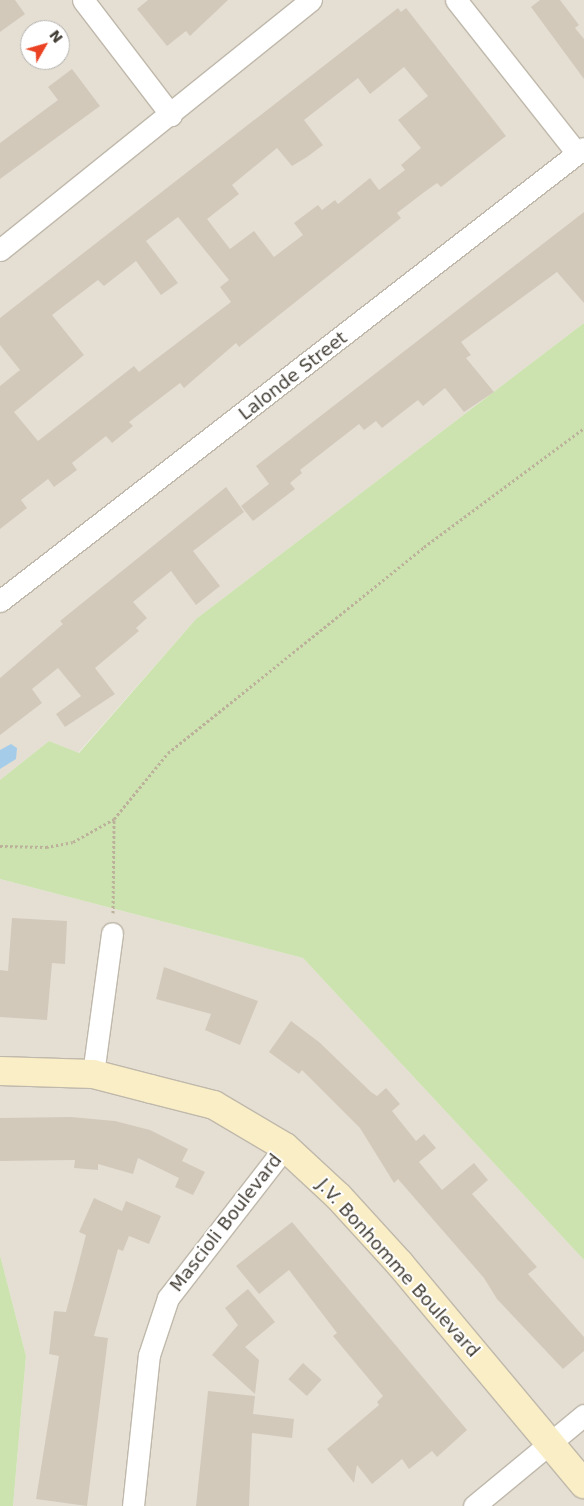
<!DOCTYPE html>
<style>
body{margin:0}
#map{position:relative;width:584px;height:1506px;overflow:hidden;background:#f1ede5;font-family:"DejaVu Sans",sans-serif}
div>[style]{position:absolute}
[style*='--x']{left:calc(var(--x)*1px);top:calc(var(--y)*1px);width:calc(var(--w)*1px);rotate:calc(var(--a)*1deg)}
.residential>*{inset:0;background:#e5dfd3}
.green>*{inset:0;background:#cce3b0}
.water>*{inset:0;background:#a5cdea}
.building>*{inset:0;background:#d2c9bb;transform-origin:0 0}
.path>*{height:3px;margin-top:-1.5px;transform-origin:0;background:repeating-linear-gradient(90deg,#bcb19a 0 2.5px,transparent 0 5px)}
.roads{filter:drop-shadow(1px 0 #bfb8ab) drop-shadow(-1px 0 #bfb8ab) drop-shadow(0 1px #bfb8ab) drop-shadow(0 -1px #bfb8ab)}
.street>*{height:21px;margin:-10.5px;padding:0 10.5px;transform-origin:10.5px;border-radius:10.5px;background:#fff}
.secondary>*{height:28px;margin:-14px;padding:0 14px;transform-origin:14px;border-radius:14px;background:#faeec6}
span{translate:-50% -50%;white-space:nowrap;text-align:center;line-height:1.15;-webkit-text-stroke:4px #fff;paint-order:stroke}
.street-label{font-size:18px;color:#433e35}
.north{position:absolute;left:20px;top:20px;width:50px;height:50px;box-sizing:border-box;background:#fff;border:1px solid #b4b2ae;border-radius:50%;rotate:52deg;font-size:14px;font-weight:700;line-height:20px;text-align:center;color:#433e35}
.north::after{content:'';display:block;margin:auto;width:18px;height:22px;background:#ea4222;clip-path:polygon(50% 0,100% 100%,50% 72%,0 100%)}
</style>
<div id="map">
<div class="residential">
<div style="clip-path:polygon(evenodd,0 0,584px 0,584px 323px,196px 619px,78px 753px,49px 741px,0 780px,0 0,30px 30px,60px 30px,60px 60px,30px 60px,30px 30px)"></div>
<div style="clip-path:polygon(0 879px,303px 958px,584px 1260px,584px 1506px,13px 1506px,26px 1356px,0 1255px)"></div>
</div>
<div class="green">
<div style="clip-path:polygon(584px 323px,584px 1260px,303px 958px,0 879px,0 780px,49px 741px,79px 753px,196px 619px)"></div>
<div style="clip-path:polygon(0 1255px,26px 1356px,13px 1506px,0 1506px)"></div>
</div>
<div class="water">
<div style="clip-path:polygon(11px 744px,17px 748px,16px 759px,0 769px,0 750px)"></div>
</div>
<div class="building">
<div style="clip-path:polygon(0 0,15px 0,25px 14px,0 32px)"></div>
<div style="clip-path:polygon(148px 0,228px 0,190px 36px,186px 31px,167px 46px,137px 9px)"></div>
<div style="clip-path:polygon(540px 0,560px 0,579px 25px,575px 28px,584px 39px,584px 79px,531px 7px)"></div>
<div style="clip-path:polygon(evenodd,398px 8px,401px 12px,406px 8px,506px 136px,441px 187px,437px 183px,423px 193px,397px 213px,401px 218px,239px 347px,236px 343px,184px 388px,180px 383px,129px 422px,133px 426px,112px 443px,106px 436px,72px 463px,77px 470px,54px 487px,48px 479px,21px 500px,27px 508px,0 529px,0 386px,20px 370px,0 345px,0 318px,398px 8px,404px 67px,428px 96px,398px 120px,421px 148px,401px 165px,405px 170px,379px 190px,370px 178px,338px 204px,335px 200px,322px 210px,318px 205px,294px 223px,303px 235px,274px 257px,254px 231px,230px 249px,207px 219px,239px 194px,232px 185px,277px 148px,292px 166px,307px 157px,323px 145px,304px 120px,358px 78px,370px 94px,404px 67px,398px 8px,178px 217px,229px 280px,220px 287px,231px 302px,139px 372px,134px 366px,38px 441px,14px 412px,84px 355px,52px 315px,98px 280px,104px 286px,136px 261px,161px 295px,178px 283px,146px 241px,178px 217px)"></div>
<div style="clip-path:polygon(72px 69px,100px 106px,0 179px,0 143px,58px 100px,48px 87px)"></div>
<div style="clip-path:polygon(584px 212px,584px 303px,557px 272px,461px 342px,471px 355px,466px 358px,494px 392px,464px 412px,445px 388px,423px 406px,418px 400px,382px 428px,376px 421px,364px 430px,359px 424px,300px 470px,302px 473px,290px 483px,295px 489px,253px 521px,241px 506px,269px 484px,256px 466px)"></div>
<div style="clip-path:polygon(226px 487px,244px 512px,193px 551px,220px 586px,196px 605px,171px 571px,133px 602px,147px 618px,136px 628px,139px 631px,95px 668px,115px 694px,65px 727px,56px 714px,81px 696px,58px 668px,32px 689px,42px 703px,0 735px,0 678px,63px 624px,60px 621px)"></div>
<div style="clip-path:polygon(12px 918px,67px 921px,65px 964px,52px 963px,47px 1020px,0 1017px,0 970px,8px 971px)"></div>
<div style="clip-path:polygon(164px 967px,258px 1001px,240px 1045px,205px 1030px,211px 1014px,156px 999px)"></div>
<div style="clip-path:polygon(291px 1021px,319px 1042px,371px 1092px,377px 1096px,386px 1088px,400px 1104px,392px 1111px,416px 1141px,424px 1134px,436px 1148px,419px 1162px,442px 1190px,474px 1163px,488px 1180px,472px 1194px,537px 1267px,528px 1274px,584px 1337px,584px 1351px,563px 1369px,497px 1299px,484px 1278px,398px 1179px,394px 1183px,360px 1128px,302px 1070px,299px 1074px,269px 1052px)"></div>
<div style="clip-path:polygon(71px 1117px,115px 1121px,150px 1130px,188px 1149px,182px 1161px,205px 1172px,193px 1195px,175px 1187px,179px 1178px,138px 1158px,133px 1174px,98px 1164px,98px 1170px,74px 1168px,75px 1160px,0 1161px,0 1118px)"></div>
<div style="clip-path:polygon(94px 1198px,122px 1211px,126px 1201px,161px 1216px,149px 1244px,129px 1236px,123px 1251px,118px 1249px,94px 1336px,108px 1338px,87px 1506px,36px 1499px,59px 1356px,49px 1354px,54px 1311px,66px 1312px,86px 1235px,79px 1232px)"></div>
<div style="clip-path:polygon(292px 1222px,467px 1430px,437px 1457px,432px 1451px,409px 1469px,402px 1459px,372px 1484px,357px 1465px,354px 1483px,327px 1449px,379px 1405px,377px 1402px,383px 1396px,333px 1336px,337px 1333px,289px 1270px,259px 1294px,236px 1266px)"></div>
<div style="clip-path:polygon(248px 1289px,275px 1322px,245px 1347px,259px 1360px,255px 1394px,212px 1355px,238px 1325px,225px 1308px)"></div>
<div style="left:303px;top:1363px;width:25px;height:22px;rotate:42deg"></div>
<div style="clip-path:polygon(208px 1391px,255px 1396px,253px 1414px,294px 1419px,292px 1438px,252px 1433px,249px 1506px,196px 1506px)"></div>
</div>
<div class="path">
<div style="--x:0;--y:846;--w:46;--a:1.2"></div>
<div style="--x:46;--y:847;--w:27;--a:-10"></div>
<div style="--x:73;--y:842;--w:47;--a:-29.3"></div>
<div style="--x:113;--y:913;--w:94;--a:-89.4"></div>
<div style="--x:114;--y:819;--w:85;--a:-50.7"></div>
<div style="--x:168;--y:753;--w:329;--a:-38.8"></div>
<div style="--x:424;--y:547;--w:199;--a:-36.6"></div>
</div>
<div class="roads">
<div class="street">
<div style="--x:83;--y:0;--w:145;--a:52.6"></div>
<div style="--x:456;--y:0;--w:195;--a:51.7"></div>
<div style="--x:0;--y:250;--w:399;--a:-38.8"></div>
<div style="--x:0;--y:601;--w:739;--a:-37.8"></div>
<div style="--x:93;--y:1074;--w:142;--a:-82.3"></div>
<div style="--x:133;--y:1506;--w:152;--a:-84"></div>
<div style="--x:149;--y:1355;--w:60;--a:-71.6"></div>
<div style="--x:168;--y:1298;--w:191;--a:-52.2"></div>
<div style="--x:474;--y:1506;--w:143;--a:-39.6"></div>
</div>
<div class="secondary">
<div style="--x:0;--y:1071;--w:93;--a:1.8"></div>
<div style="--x:93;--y:1074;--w:60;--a:14.5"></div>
<div style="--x:151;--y:1089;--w:65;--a:14.3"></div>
<div style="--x:214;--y:1105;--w:82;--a:30.6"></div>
<div style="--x:285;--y:1147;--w:72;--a:42.8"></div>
<div style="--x:338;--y:1196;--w:92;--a:47.6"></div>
<div style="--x:400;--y:1264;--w:287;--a:50.1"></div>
</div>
</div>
<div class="street-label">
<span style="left:293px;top:376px;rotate:-38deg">Lalonde Street</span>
<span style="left:226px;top:1223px;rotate:-52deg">Mascioli Boulevard</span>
<span style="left:398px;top:1268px;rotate:48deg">J.V. Bonhomme Boulevard</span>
</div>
<div class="north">N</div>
</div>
